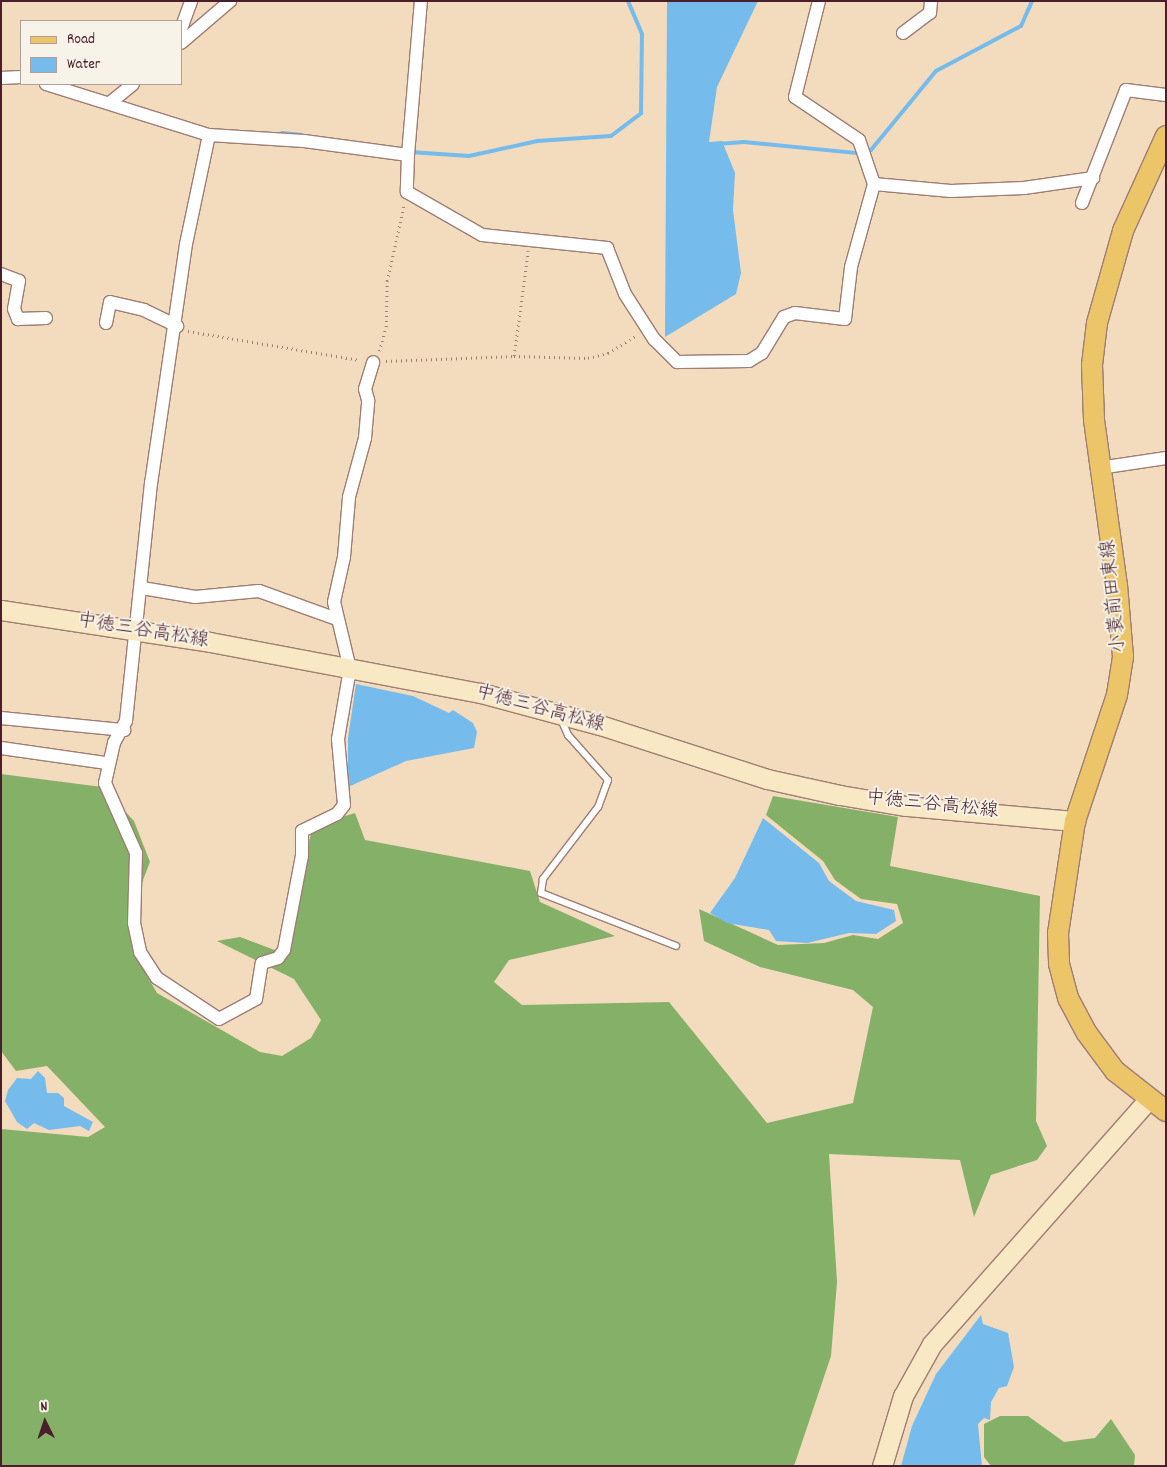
<!DOCTYPE html>
<meta charset="utf-8">
<style>
body{margin:0}
#map{position:relative;width:1167px;height:1467px;overflow:hidden;background:#f3dbbe;font-family:Dekko,"Klee One",sans-serif}
div>[style]{position:absolute}
[style*='--x']{left:calc(var(--x)*1px);top:calc(var(--y)*1px);width:calc(var(--w)*1px);rotate:calc(var(--a)*1deg)}
.forest>*{inset:0;background:#85b068}
.water>*{inset:0;background:#75bcec}
.stream>*{height:4px;margin:-2px;padding:0 2px;transform-origin:2px;border-radius:2px;background:#75bcec}
.path>*{height:2.5px;margin-top:-1.25px;transform-origin:0;background:repeating-linear-gradient(90deg,#9e7d74 0 1px,transparent 0 5px)}
.roads{filter:drop-shadow(1px 0 #9e7d74) drop-shadow(-1px 0 #9e7d74) drop-shadow(0 1px #9e7d74) drop-shadow(0 -1px #9e7d74)}
.lane>*{height:6px;margin:-3px;padding:0 3px;transform-origin:3px;border-radius:3px;background:#fff}
.street>*{height:12px;margin:-6px;padding:0 6px;transform-origin:6px;border-radius:6px;background:#fff}
.secondary>*{height:19px;margin:-9.5px;padding:0 9.5px;transform-origin:9.5px;border-radius:9.5px;background:#f8e8c3}
.primary>*{height:20px;margin:-10px;padding:0 10px;transform-origin:10px;border-radius:10px;background:#edc569}
span{translate:-50% -50%;white-space:nowrap;text-align:center;line-height:1.15;-webkit-text-stroke:4px #f7f3e8;paint-order:stroke}
.street-label{font-size:19px;color:#4a1f2b}
.frame{position:absolute;inset:0;border:2px solid #4a1f2b;pointer-events:none}
.legend{position:absolute;left:20px;top:20px;width:162px;height:65px;box-sizing:border-box;background:#f7f3e8;border:1px solid #b29e9c;margin:0;padding:6px 9px;list-style:none;font-size:15px;color:#4a1f2b}
.legend li{display:flex;align-items:center;gap:10px;height:25px}
.legend b{width:25px;border:1px solid #b29e9c}
.north{position:absolute;left:20px;top:1397px;width:50px;height:50px;-webkit-text-stroke:4px #f7f3e8;paint-order:stroke;rotate:356deg;font-size:14px;font-weight:700;line-height:20px;text-align:center;color:#4a1f2b}
.north::after{content:'';display:block;margin:auto;width:18px;height:22px;background:#4a1f2b;clip-path:polygon(50% 0,100% 100%,50% 72%,0 100%)}
</style>
<div id="map">
<div class="forest">
<div style="clip-path:polygon(1px 774px,102px 787px,134px 821px,150px 862px,136px 898px,134px 953px,157px 993px,260px 1052px,282px 1056px,311px 1038px,321px 1020px,294px 979px,217px 941px,240px 937px,280px 952px,313px 826px,355px 813px,365px 840px,530px 871px,540px 902px,615px 936px,509px 960px,494px 982px,522px 1005px,669px 1002px,767px 1123px,853px 1103px,873px 1007px,853px 990px,760px 967px,704px 941px,699px 909px,778px 945px,824px 943px,853px 935px,878px 939px,903px 923px,897px 904px,861px 899px,835px 880px,823px 861px,766px 815px,773px 796px,898px 817px,890px 866px,1040px 896px,1036px 1121px,1047px 1146px,1037px 1160px,991px 1175px,974px 1217px,960px 1160px,829px 1154px,837px 1282px,831px 1356px,794px 1466px,1px 1466px,1px 1129px,88px 1137px,105px 1127px,47px 1066px,16px 1071px,1px 1051px)"></div>
<div style="clip-path:polygon(1000px 1416px,1028px 1416px,1064px 1442px,1095px 1438px,1111px 1419px,1135px 1455px,1134px 1466px,991px 1466px,984px 1457px,984px 1424px)"></div>
</div>
<div class="water">
<div style="clip-path:polygon(667px 1px,758px 1px,717px 87px,709px 142px,722px 141px,735px 173px,733px 210px,741px 273px,736px 294px,665px 337px)"></div>
<div style="clip-path:polygon(356px 684px,413px 696px,449px 713px,453px 710px,473px 723px,477px 732px,474px 748px,406px 761px,348px 787px,348px 738px)"></div>
<div style="clip-path:polygon(763px 818px,819px 863px,829px 881px,856px 901px,894px 910px,896px 921px,876px 934px,849px 933px,807px 943px,776px 941px,769px 930px,727px 923px,710px 913px,735px 878px)"></div>
<div style="clip-path:polygon(38px 1071px,45px 1078px,47px 1093px,58px 1093px,64px 1098px,64px 1106px,93px 1122px,89px 1131px,80px 1126px,49px 1130px,34px 1123px,27px 1129px,17px 1122px,5px 1101px,8px 1090px,17px 1078px,31px 1079px)"></div>
<div style="clip-path:polygon(981px 1315px,983px 1324px,1008px 1333px,1014px 1367px,1007px 1386px,999px 1388px,991px 1402px,990px 1420px,984px 1418px,978px 1424px,982px 1466px,901px 1466px,912px 1426px,936px 1374px)"></div>
</div>
<div class="stream">
<div style="--x:282;--y:133;--w:20;--a:6"></div>
<div style="--x:717;--y:144;--w:27;--a:-4"></div>
<div style="--x:744;--y:142;--w:114;--a:5.6"></div>
<div style="--x:857;--y:153;--w:14;--a:-12"></div>
<div style="--x:871;--y:150;--w:102;--a:-50.6"></div>
<div style="--x:936;--y:71;--w:96;--a:-27.9"></div>
<div style="--x:1021;--y:26;--w:27;--a:-66"></div>
<div style="--x:410;--y:152;--w:59;--a:3.9"></div>
<div style="--x:469;--y:156;--w:70;--a:-12.4"></div>
<div style="--x:537;--y:141;--w:74;--a:-3.9"></div>
<div style="--x:611;--y:136;--w:38;--a:-37"></div>
<div style="--x:641;--y:113;--w:79;--a:-89.3"></div>
<div style="--x:642;--y:34;--w:36;--a:-113"></div>
</div>
<div class="path">
<div style="--x:188;--y:331;--w:174;--a:9.6"></div>
<div style="--x:379;--y:351;--w:25;--a:-74"></div>
<div style="--x:386;--y:327;--w:46;--a:-88.8"></div>
<div style="--x:387;--y:281;--w:78;--a:-77.4"></div>
<div style="--x:514;--y:356;--w:74;--a:1.5"></div>
<div style="--x:588;--y:358;--w:21;--a:-14"></div>
<div style="--x:608;--y:353;--w:34;--a:-32"></div>
<div style="--x:386;--y:361;--w:128;--a:-2.2"></div>
<div style="--x:514;--y:356;--w:106;--a:-82.4"></div>
</div>
<div class="roads">
<div class="lane">
<div style="--x:560;--y:717;--w:20;--a:66"></div>
<div style="--x:568;--y:735;--w:60;--a:48.4"></div>
<div style="--x:608;--y:780;--w:29;--a:110"></div>
<div style="--x:598;--y:807;--w:91;--a:127.4"></div>
<div style="--x:543;--y:879;--w:14;--a:98"></div>
<div style="--x:541;--y:893;--w:145;--a:21.4"></div>
</div>
<div class="street">
<div style="--x:181;--y:29;--w:30;--a:-70"></div>
<div style="--x:903;--y:33;--w:34;--a:-37"></div>
<div style="--x:930;--y:13;--w:12;--a:-85"></div>
<div style="--x:181;--y:43;--w:65;--a:-40.6"></div>
<div style="--x:1;--y:78;--w:20;--a:-3"></div>
<div style="--x:46;--y:84;--w:171;--a:17.4"></div>
<div style="--x:209;--y:135;--w:95;--a:3.6"></div>
<div style="--x:304;--y:141;--w:105;--a:7.7"></div>
<div style="--x:408;--y:155;--w:37;--a:92"></div>
<div style="--x:407;--y:192;--w:86;--a:29.8"></div>
<div style="--x:482;--y:235;--w:126;--a:5.9"></div>
<div style="--x:607;--y:248;--w:49;--a:68.6"></div>
<div style="--x:625;--y:294;--w:54;--a:57.2"></div>
<div style="--x:654;--y:339;--w:33;--a:45"></div>
<div style="--x:677;--y:362;--w:72;--a:-0.8"></div>
<div style="--x:749;--y:361;--w:15;--a:-32"></div>
<div style="--x:762;--y:353;--w:42;--a:-58.6"></div>
<div style="--x:784;--y:317;--w:12;--a:-20"></div>
<div style="--x:795;--y:313;--w:50;--a:6.8"></div>
<div style="--x:845;--y:319;--w:52;--a:-83.4"></div>
<div style="--x:851;--y:267;--w:86;--a:-74.5"></div>
<div style="--x:874;--y:184;--w:46;--a:-108.8"></div>
<div style="--x:859;--y:140;--w:77;--a:-146.1"></div>
<div style="--x:795;--y:97;--w:99;--a:-76"></div>
<div style="--x:111;--y:102;--w:28;--a:-39"></div>
<div style="--x:209;--y:135;--w:111;--a:101.9"></div>
<div style="--x:186;--y:244;--w:242;--a:98.3"></div>
<div style="--x:151;--y:483;--w:239;--a:96"></div>
<div style="--x:126;--y:721;--w:25;--a:119"></div>
<div style="--x:114;--y:743;--w:41;--a:102.7"></div>
<div style="--x:105;--y:783;--w:77;--a:66.1"></div>
<div style="--x:136;--y:853;--w:70;--a:91.6"></div>
<div style="--x:134;--y:923;--w:30;--a:78"></div>
<div style="--x:140;--y:952;--w:31;--a:57"></div>
<div style="--x:157;--y:978;--w:74;--a:33.5"></div>
<div style="--x:219;--y:1019;--w:42;--a:-28.4"></div>
<div style="--x:256;--y:999;--w:36;--a:-81"></div>
<div style="--x:262;--y:963;--w:17;--a:-17"></div>
<div style="--x:278;--y:958;--w:10;--a:-53"></div>
<div style="--x:284;--y:950;--w:96;--a:-79.2"></div>
<div style="--x:302;--y:856;--w:25;--a:-90"></div>
<div style="--x:302;--y:831;--w:39;--a:-26"></div>
<div style="--x:337;--y:814;--w:11;--a:-52"></div>
<div style="--x:344;--y:805;--w:66;--a:-95.2"></div>
<div style="--x:338;--y:739;--w:71;--a:-80.3"></div>
<div style="--x:350;--y:669;--w:69;--a:-103.4"></div>
<div style="--x:334;--y:602;--w:46;--a:-77.5"></div>
<div style="--x:344;--y:557;--w:60;--a:-85.2"></div>
<div style="--x:349;--y:497;--w:61;--a:-74.8"></div>
<div style="--x:365;--y:438;--w:38;--a:-85"></div>
<div style="--x:368;--y:400;--w:11;--a:-105"></div>
<div style="--x:365;--y:389;--w:28;--a:-73"></div>
<div style="--x:408;--y:155;--w:155;--a:-85.2"></div>
<div style="--x:874;--y:184;--w:77;--a:5.2"></div>
<div style="--x:951;--y:191;--w:73;--a:-2.4"></div>
<div style="--x:1024;--y:188;--w:70;--a:-8.2"></div>
<div style="--x:1082;--y:203;--w:121;--a:-68.7"></div>
<div style="--x:1126;--y:90;--w:40;--a:7.1"></div>
<div style="--x:1;--y:274;--w:19;--a:21"></div>
<div style="--x:19;--y:281;--w:28;--a:100"></div>
<div style="--x:14;--y:309;--w:11;--a:68"></div>
<div style="--x:18;--y:319;--w:28;--a:-2"></div>
<div style="--x:106;--y:323;--w:21;--a:-79"></div>
<div style="--x:110;--y:302;--w:35;--a:13"></div>
<div style="--x:144;--y:310;--w:37;--a:26"></div>
<div style="--x:1099;--y:468;--w:68;--a:-8.5"></div>
<div style="--x:142;--y:588;--w:54;--a:9.6"></div>
<div style="--x:195;--y:597;--w:64;--a:-5.4"></div>
<div style="--x:259;--y:591;--w:80;--a:19.8"></div>
<div style="--x:1;--y:718;--w:124;--a:5.6"></div>
<div style="--x:1;--y:748;--w:107;--a:8.1"></div>
</div>
<div class="secondary">
<div style="--x:1;--y:610;--w:211;--a:8.7"></div>
<div style="--x:210;--y:642;--w:276;--a:10.7"></div>
<div style="--x:481;--y:693;--w:123;--a:15.1"></div>
<div style="--x:600;--y:725;--w:176;--a:17.9"></div>
<div style="--x:767;--y:779;--w:75;--a:12.4"></div>
<div style="--x:840;--y:795;--w:67;--a:9.5"></div>
<div style="--x:906;--y:806;--w:170;--a:5.1"></div>
<div style="--x:882;--y:1466;--w:73;--a:-73.3"></div>
<div style="--x:903;--y:1396;--w:60;--a:-60.9"></div>
<div style="--x:932;--y:1344;--w:327;--a:-48.5"></div>
</div>
<div class="primary">
<div style="--x:1166;--y:136;--w:104;--a:114.4"></div>
<div style="--x:1123;--y:231;--w:96;--a:105.8"></div>
<div style="--x:1097;--y:323;--w:42;--a:96.8"></div>
<div style="--x:1092;--y:365;--w:55;--a:87.9"></div>
<div style="--x:1094;--y:420;--w:167;--a:82.1"></div>
<div style="--x:1117;--y:585;--w:72;--a:85.2"></div>
<div style="--x:1123;--y:657;--w:38;--a:99"></div>
<div style="--x:1117;--y:695;--w:133;--a:108.4"></div>
<div style="--x:1075;--y:821;--w:113;--a:98.6"></div>
<div style="--x:1058;--y:933;--w:31;--a:88"></div>
<div style="--x:1059;--y:964;--w:35;--a:75"></div>
<div style="--x:1068;--y:998;--w:38;--a:62"></div>
<div style="--x:1086;--y:1032;--w:49;--a:53.4"></div>
<div style="--x:1115;--y:1071;--w:65;--a:38.1"></div>
</div>
</div>
<div class="street-label">
<span style="left:1115px;top:596px;rotate:-96deg">小蓑前田東線</span>
<span style="left:143px;top:632px;rotate:9deg">中徳三谷高松線</span>
<span style="left:540px;top:710px;rotate:15deg">中徳三谷高松線</span>
<span style="left:932px;top:806px;rotate:6deg">中徳三谷高松線</span>
</div>
<div class="frame"></div>
<ul class="legend">
<li><b style="height:6px;background:#edc569"></b>Road</li>
<li><b style="height:14px;background:#75bcec"></b>Water</li>
</ul>
<div class="north">N</div>
</div>
